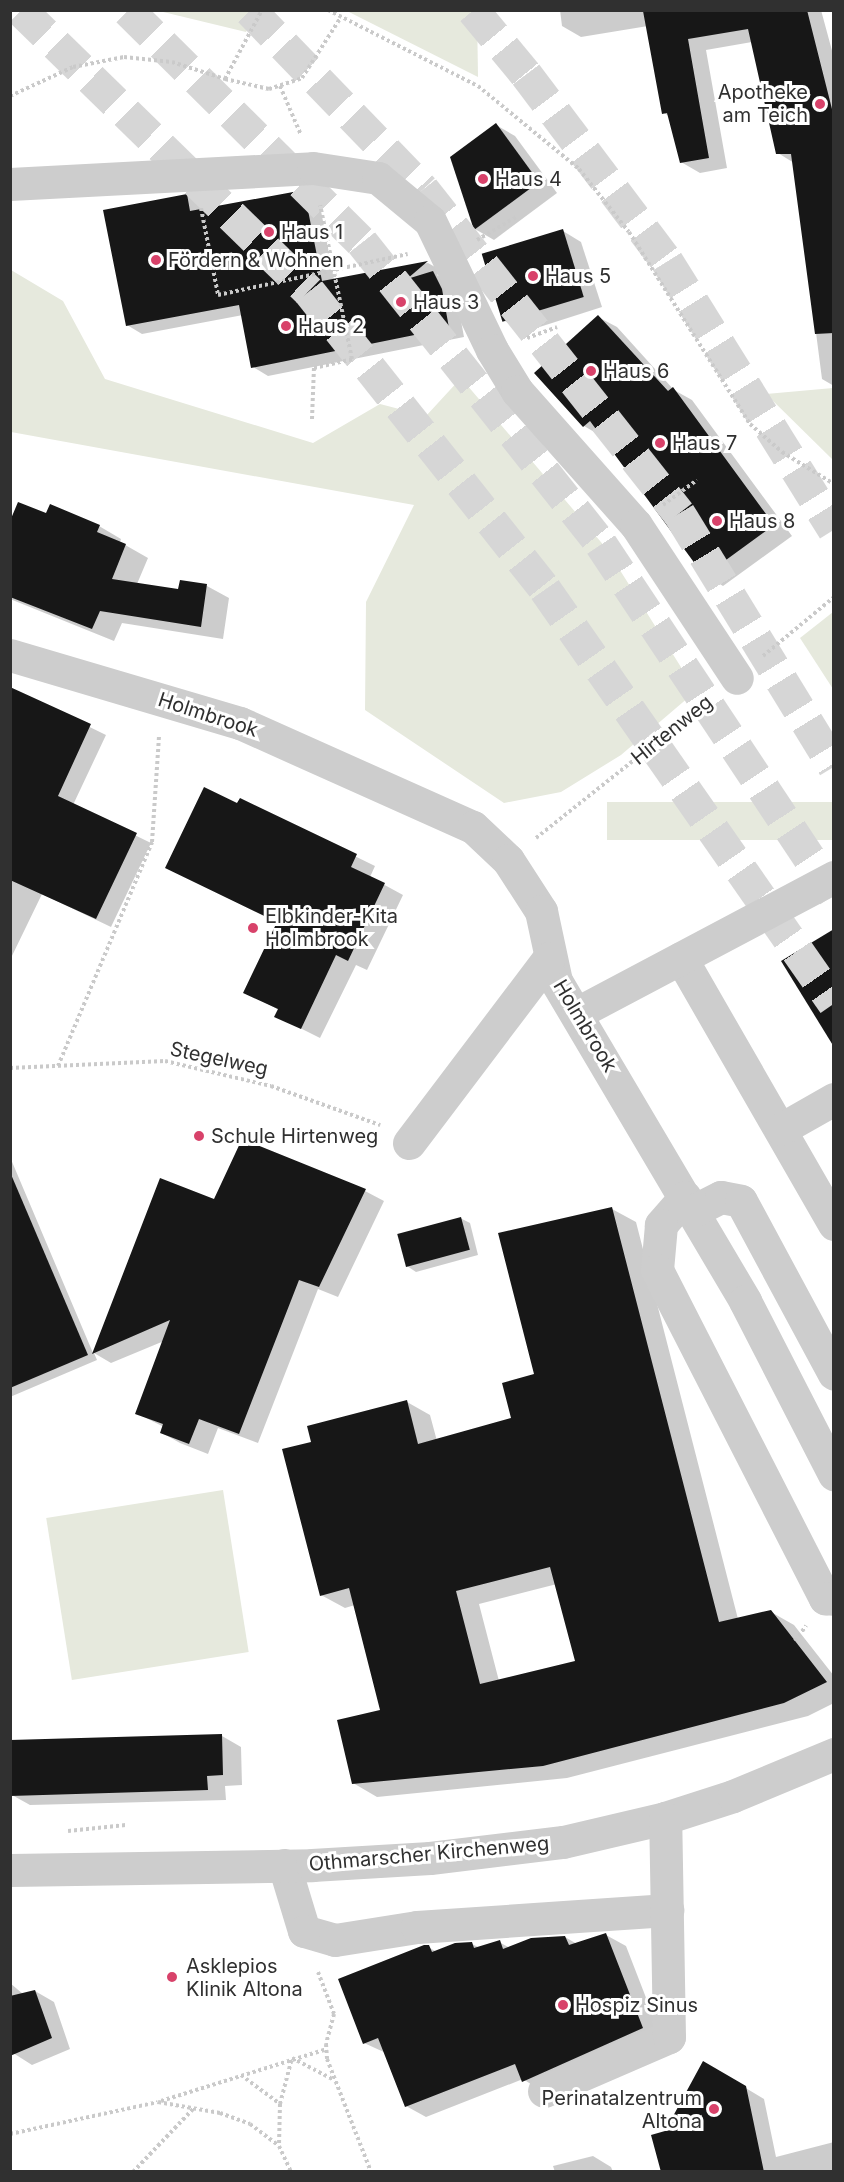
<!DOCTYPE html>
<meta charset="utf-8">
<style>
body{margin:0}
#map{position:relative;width:844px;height:2182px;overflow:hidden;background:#fff;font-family:Inter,sans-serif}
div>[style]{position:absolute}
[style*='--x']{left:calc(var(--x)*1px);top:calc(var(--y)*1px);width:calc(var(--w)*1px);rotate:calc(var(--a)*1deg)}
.green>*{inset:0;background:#e6e9dd;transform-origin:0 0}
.shadow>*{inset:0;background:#0003}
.building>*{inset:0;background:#171717;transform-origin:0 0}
.highway-tunnel>*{height:33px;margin-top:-16.5px;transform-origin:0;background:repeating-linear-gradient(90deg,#d6d6d6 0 33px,transparent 0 49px)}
.path>*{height:4px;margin-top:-2px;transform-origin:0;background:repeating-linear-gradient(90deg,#cacaca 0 3px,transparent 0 6px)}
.minor>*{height:33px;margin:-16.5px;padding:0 16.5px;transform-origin:16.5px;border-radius:16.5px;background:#cdcdcd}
.dots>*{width:16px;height:16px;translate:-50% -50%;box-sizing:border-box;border:3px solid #fff;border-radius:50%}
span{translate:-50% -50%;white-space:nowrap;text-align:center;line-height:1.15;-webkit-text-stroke:6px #fff;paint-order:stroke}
.poi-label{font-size:20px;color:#303030}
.right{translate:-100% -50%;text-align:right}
.left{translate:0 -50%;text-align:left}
.street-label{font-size:20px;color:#303030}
.frame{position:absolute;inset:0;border:12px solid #303030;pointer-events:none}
</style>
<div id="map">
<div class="green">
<div style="clip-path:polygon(159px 11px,256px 11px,246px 32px)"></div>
<div style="clip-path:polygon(347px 11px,477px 11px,478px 77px)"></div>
<div style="clip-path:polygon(11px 270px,63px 301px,105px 379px,313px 443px,380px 404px,426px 416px,461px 378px,606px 548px,696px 691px,621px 755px,561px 792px,504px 803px,365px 710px,366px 602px,414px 505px,11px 432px)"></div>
<div style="clip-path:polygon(833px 388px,834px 388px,833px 460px,766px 394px)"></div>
<div style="clip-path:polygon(833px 612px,833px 689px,800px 638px)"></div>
<div style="left:833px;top:802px;width:38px;height:226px;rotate:90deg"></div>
<div style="left:223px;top:1490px;width:164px;height:179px;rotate:81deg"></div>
</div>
<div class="shadow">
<div style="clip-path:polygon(560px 10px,821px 10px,834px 58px,834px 386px,822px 379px,794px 163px,778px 153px,752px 42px,706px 50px,727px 168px,700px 173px,681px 162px,669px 116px,664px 113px,648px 26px,581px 37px,562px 26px)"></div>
<div style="clip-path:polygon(496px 125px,515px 136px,557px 193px,494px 240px,475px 229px,452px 157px)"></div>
<div style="clip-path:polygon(303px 191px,319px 200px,334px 280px,428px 263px,442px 271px,437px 275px,448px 282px,457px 299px,464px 337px,268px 376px,253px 367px,243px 315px,142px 334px,127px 325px,187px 196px,202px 204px,203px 210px)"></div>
<div style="clip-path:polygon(563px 231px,581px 242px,602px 307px,524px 332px,505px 321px)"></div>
<div style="clip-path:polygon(598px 317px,617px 327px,674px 390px,692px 400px,792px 536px,723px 586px,705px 575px,603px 437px,584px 426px,536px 373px)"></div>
<div style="clip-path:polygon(47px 515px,99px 526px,121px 539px,120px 542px,127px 546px,108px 586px,127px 546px,148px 558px,137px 584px,180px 590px,181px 582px,207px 586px,229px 598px,223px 639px,122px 623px,114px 641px,10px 599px,10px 516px)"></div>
<div style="clip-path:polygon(12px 689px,106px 735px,73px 805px,151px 843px,111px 927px,42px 894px,10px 960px)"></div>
<div style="clip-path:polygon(240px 800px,375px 866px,370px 877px,403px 895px,367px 970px,356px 965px,320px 1038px,276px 1016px,279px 1010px,245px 992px,278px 923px,167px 867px)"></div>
<div style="clip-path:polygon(10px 1157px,93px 1353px,214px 1200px,365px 1191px,384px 1201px,338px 1297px,318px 1289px,258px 1443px,218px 1428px,208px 1454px,180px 1443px,162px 1433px,164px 1427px,136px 1413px,164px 1341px,111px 1363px,94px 1353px,97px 1360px,10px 1397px)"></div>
<div style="clip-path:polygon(evenodd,612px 1209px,636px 1222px,738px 1619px,771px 1612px,794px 1625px,834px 1676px,834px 1703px,808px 1716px,567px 1778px,377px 1797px,353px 1783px,382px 1711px,355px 1605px,345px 1608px,321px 1595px,312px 1443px,407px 1402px,430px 1415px,437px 1441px,513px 1419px,612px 1209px,557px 1584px,577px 1662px,499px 1681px,479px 1604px,557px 1584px)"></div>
<div style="clip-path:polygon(460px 1218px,470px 1223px,478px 1255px,416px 1272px,407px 1266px)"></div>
<div style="clip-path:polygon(222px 1736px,241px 1747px,242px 1785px,225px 1786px,226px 1800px,30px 1805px,12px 1795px)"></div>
<div style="clip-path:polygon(606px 1935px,626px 1946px,662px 2039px,543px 2092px,523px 2079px,426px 2117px,406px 2106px,386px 2053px,364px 2043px,428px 1947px,437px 1952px,472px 1944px,480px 1948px,499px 1942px,510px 1948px,565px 1937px,577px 1944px)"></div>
<div style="clip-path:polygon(10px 1983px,23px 1994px,35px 1991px,54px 2002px,70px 2049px,32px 2065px,10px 2051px)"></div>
<div style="clip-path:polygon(704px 2063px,764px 2099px,776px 2157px,834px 2142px,834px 2172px,663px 2172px,666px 2132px)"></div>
<div style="clip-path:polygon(593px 2156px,611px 2167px,613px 2172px,555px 2172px,553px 2166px)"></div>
</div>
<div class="building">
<div style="clip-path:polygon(807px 10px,834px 117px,834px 333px,815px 334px,791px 154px,776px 154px,748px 29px,688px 39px,709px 158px,680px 163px,667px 113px,662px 114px,643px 11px)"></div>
<div style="clip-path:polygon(496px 123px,539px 182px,474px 230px,450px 157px)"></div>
<div style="clip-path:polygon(304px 190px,322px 281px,428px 261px,407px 279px,433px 271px,442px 289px,449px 328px,251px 368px,239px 305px,126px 326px,103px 210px,187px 194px,190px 211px)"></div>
<div style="left:563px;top:229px;width:71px;height:85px;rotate:73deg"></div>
<div style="clip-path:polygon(598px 315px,668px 391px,673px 387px,774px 525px,704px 576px,590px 421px,583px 427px,534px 373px)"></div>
<div style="clip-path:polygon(18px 502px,46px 513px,50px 504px,100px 525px,97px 532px,126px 544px,112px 579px,178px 589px,180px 580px,207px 584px,201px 627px,100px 611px,92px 629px,10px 597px,10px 521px)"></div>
<div style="clip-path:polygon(10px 687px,91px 724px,58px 796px,137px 833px,96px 919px,10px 880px)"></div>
<div style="clip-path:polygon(204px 787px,237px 803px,240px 798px,357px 854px,351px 867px,385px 883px,348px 961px,336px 955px,301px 1029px,274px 1017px,278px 1009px,243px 993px,277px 922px,165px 868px)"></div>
<div style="clip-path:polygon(834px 929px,834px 1047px,781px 961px)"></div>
<div style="clip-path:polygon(242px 1139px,366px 1189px,319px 1287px,299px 1280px,239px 1434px,199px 1419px,189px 1444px,160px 1433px,163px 1424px,135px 1414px,170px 1320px,92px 1354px,160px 1178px,214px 1199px)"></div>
<div style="clip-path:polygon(10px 1172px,88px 1355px,10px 1388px)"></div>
<div style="clip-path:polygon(evenodd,612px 1207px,719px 1622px,771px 1610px,827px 1682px,784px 1703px,543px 1766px,352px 1784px,337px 1720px,380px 1710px,349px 1588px,320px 1596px,282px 1449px,311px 1442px,307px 1426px,407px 1400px,418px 1444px,511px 1418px,502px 1383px,534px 1374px,498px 1233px,612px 1207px,550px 1567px,575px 1661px,480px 1684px,456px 1591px,550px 1567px)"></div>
<div style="left:461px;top:1217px;width:34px;height:66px;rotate:75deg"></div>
<div style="clip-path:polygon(222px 1734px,223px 1775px,207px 1776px,208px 1790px,10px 1796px,10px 1740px)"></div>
<div style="clip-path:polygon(606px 1933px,643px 2028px,522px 2082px,515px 2064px,405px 2107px,378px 2038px,363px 2044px,338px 1979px,424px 1945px,429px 1945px,432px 1952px,455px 1943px,472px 1942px,474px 1948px,500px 1940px,503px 1949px,531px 1938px,565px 1936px,569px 1945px)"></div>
<div style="clip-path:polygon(35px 1990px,52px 2038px,10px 2056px,10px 1996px)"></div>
<div style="clip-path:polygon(703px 2061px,746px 2086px,764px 2172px,661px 2172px,651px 2135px,665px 2131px)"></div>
</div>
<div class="highway-tunnel">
<div style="--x:21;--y:10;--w:402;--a:44.3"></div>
<div style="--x:309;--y:291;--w:380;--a:51.6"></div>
<div style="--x:545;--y:589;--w:505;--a:55.08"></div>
<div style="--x:128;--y:10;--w:330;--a:44.8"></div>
<div style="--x:362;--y:242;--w:385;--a:51.6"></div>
<div style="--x:601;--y:544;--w:421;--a:56.4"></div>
<div style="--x:250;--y:10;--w:249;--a:46"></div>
<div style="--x:423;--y:189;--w:413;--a:51.7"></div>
<div style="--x:679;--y:513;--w:297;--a:58.5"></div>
<div style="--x:473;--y:10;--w:83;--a:50.4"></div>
<div style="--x:526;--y:74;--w:234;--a:53"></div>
<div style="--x:667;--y:261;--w:316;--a:58.1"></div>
</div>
<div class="path">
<div style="--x:328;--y:10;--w:168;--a:26.9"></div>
<div style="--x:478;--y:86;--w:131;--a:39.4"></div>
<div style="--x:579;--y:169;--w:80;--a:51.6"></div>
<div style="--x:629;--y:232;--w:227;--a:57.8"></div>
<div style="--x:750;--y:424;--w:43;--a:41.2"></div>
<div style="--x:782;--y:452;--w:61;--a:31.6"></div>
<div style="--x:225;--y:79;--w:45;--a:12.8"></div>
<div style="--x:269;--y:89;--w:35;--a:-18"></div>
<div style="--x:302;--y:78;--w:72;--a:-57.4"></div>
<div style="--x:280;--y:86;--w:53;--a:66.8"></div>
<div style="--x:10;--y:96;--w:69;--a:-24.7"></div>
<div style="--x:73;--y:67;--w:52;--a:-11.1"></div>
<div style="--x:124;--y:57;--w:48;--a:5.9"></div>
<div style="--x:172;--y:62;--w:56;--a:17.8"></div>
<div style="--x:225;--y:79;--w:78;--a:-61.8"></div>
<div style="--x:201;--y:208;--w:89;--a:78.9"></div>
<div style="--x:218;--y:295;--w:194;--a:-12.2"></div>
<div style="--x:477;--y:240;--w:45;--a:-30.5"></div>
<div style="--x:527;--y:338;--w:32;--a:-20"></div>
<div style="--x:312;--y:419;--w:51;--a:-87.8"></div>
<div style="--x:314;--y:368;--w:39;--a:-13"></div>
<div style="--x:352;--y:359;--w:157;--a:-101.7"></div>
<div style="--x:663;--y:505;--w:42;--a:-36.3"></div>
<div style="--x:763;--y:656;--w:92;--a:-39.7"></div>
<div style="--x:536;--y:838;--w:223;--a:-38.5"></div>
<div style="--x:58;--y:1066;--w:243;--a:-67.2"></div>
<div style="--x:152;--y:842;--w:106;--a:-86.2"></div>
<div style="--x:10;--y:1068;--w:155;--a:-2.6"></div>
<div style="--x:165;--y:1061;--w:109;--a:13.3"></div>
<div style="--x:271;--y:1086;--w:116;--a:19.7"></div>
<div style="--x:795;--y:1641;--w:19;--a:-54"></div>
<div style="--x:68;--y:1831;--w:58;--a:-5.9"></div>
<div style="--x:318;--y:1972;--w:45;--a:69.1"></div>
<div style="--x:334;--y:2014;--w:31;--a:105"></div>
<div style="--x:326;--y:2044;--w:15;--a:86"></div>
<div style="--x:327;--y:2059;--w:121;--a:68.7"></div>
<div style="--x:241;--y:2075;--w:49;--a:36.6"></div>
<div style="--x:280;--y:2104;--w:42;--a:91.4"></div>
<div style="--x:161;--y:2101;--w:174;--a:-17.4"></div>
<div style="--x:280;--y:2104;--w:48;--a:-75.4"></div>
<div style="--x:292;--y:2058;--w:47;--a:27.6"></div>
<div style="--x:10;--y:2134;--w:151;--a:-12.2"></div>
<div style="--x:158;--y:2102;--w:63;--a:10.1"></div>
<div style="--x:220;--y:2113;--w:32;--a:20"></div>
<div style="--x:250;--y:2124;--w:36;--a:37"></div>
<div style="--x:279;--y:2146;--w:29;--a:65"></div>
<div style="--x:133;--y:2172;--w:87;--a:-46.4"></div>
</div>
<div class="minor">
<div style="--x:10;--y:184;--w:303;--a:-3"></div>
<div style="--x:313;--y:168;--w:66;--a:8.7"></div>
<div style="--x:378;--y:178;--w:67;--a:39.6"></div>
<div style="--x:430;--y:221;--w:143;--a:64.3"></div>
<div style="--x:492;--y:350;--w:48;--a:58.6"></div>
<div style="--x:517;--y:391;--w:179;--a:48.4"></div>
<div style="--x:636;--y:525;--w:183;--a:56.6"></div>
<div style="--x:10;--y:655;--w:240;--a:16.5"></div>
<div style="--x:240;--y:723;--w:255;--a:24.1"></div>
<div style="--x:473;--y:827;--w:48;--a:43.3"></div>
<div style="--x:508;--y:860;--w:61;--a:57.1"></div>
<div style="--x:541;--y:911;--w:72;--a:77.9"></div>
<div style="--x:556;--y:981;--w:372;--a:59.4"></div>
<div style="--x:745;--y:1301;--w:195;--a:62.8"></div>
<div style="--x:681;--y:958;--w:307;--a:60.1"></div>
<div style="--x:577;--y:1013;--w:291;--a:-27.9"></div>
<div style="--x:781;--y:1129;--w:61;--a:-29.5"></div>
<div style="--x:409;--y:1143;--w:232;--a:-52.9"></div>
<div style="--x:685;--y:1197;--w:37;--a:131"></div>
<div style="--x:661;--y:1225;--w:45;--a:95.1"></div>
<div style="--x:657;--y:1270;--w:369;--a:62.9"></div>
<div style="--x:825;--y:1598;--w:9;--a:6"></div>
<div style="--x:693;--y:1211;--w:31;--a:-27"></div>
<div style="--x:721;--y:1197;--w:20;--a:11"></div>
<div style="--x:741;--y:1201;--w:196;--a:61.7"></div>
<div style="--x:284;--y:1865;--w:69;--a:73.1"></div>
<div style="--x:304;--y:1931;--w:32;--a:16"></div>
<div style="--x:335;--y:1940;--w:83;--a:-9"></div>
<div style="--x:417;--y:1927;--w:251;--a:-3.9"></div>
<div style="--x:10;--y:1870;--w:302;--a:-0.9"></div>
<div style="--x:312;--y:1865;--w:118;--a:-3.4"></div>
<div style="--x:430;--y:1858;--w:134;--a:-6.9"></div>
<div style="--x:563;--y:1842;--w:105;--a:-13.2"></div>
<div style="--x:665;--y:1818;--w:71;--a:-17.9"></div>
<div style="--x:733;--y:1796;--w:109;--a:-22.6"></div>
<div style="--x:544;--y:2091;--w:136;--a:-23.4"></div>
<div style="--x:669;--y:2037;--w:219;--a:-91"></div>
</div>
<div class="dots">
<div style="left:820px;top:104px;background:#d8426a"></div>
<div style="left:483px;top:179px;background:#d8426a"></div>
<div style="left:269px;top:232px;background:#d8426a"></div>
<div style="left:156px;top:260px;background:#d8426a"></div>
<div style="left:533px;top:276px;background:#d8426a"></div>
<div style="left:401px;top:302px;background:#d8426a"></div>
<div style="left:286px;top:326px;background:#d8426a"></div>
<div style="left:591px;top:371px;background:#d8426a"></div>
<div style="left:660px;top:443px;background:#d8426a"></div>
<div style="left:717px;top:521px;background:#d8426a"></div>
<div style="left:253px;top:928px;background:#d8426a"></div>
<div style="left:199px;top:1136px;background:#d8426a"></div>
<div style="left:172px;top:1977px;background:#d8426a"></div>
<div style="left:563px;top:2005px;background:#d8426a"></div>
<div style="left:714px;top:2109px;background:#d8426a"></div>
</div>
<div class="poi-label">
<span class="right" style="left:808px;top:104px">Apotheke<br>am Teich</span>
<span class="left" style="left:495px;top:179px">Haus 4</span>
<span class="left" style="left:281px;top:232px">Haus 1</span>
<span class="left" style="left:168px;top:260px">Fördern &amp; Wohnen</span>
<span class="left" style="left:545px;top:276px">Haus 5</span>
<span class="left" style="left:413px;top:302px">Haus 3</span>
<span class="left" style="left:298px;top:326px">Haus 2</span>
<span class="left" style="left:603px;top:371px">Haus 6</span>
<span class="left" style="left:672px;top:443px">Haus 7</span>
<span class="left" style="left:729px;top:521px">Haus 8</span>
<span class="left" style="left:265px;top:928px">Elbkinder-Kita<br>Holmbrook</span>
<span class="left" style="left:211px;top:1136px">Schule Hirtenweg</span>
<span class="left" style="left:186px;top:1978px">Asklepios<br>Klinik Altona</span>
<span class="left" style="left:575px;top:2005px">Hospiz Sinus</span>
<span class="right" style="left:702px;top:2110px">Perinatalzentrum<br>Altona</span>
</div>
<div class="street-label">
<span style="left:208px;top:715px;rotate:18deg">Holmbrook</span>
<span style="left:672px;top:730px;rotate:-39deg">Hirtenweg</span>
<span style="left:585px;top:1026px;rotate:59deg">Holmbrook</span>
<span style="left:219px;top:1059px;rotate:12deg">Stegelweg</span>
<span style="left:429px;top:1854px;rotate:-5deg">Othmarscher Kirchenweg</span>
</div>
<div class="frame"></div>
</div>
